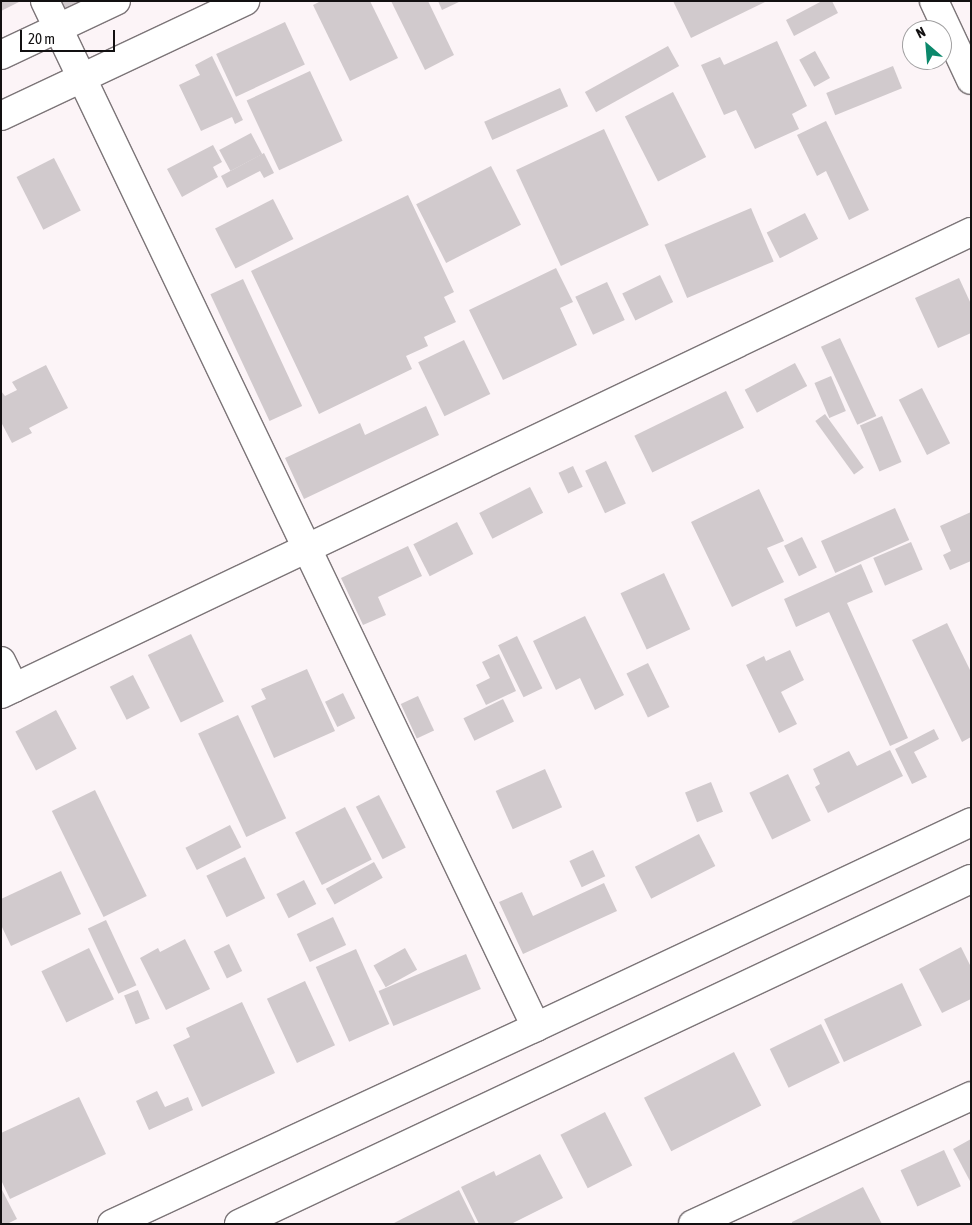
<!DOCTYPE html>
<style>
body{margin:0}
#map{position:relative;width:972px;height:1225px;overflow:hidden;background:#fcf4f7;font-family:"Asap Condensed",sans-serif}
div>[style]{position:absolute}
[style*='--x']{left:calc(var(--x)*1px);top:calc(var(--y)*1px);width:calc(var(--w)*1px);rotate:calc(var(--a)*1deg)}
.building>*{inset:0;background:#d1cacd;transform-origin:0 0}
.roads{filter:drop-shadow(1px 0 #7c7578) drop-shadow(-1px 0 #7c7578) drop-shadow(0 1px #7c7578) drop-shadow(0 -1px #7c7578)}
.minor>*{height:28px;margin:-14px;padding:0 14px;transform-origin:14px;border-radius:14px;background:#fff}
.tertiary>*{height:28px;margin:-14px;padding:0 14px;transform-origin:14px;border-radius:14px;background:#fff}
.secondary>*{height:28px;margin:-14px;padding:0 14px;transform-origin:14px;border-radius:14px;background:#fff}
span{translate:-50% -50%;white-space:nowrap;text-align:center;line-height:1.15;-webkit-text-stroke:4.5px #fff;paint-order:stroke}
.frame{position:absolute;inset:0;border:2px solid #121011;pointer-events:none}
.north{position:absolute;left:902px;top:20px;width:50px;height:50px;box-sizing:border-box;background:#fff;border:1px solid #a09fa0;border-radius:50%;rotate:333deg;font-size:14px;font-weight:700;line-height:20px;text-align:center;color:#121011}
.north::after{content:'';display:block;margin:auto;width:18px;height:22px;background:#0b886b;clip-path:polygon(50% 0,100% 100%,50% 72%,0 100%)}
.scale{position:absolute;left:20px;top:30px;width:95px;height:22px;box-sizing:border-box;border:2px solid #121011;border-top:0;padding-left:6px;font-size:15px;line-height:18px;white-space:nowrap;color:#121011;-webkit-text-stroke:4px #fff;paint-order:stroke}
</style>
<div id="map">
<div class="building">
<div style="clip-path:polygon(1px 1px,21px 1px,1px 11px)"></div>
<div style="clip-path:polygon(56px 1px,81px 1px,61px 11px)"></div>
<div style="clip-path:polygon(321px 1px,370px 1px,398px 58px,350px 81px,313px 5px)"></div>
<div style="clip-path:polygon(391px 1px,428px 1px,454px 55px,425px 70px)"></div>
<div style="clip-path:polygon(438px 1px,461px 1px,442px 10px)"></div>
<div style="clip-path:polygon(673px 1px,767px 1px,691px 38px)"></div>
<div style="clip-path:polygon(822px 1px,832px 1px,838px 13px,794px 36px,786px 20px)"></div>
<div style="left:285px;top:22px;width:47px;height:76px;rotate:65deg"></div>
<div style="clip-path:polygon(777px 41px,807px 106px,792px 114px,799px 129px,755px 149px,736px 110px,724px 115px,701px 65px,720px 57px,724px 65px)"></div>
<div style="left:668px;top:46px;width:23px;height:95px;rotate:61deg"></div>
<div style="left:815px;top:51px;width:31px;height:18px;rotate:61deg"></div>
<div style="clip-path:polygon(212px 56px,243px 120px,235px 124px,232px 117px,201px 131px,179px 85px,200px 75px,195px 65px)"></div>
<div style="left:893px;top:66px;width:24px;height:72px;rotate:68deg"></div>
<div style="left:310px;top:71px;width:77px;height:70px;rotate:65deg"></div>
<div style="left:560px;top:88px;width:20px;height:83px;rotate:66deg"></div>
<div style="left:673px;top:92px;width:73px;height:54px;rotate:63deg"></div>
<div style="clip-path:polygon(826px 121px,869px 210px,849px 220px,826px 171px,817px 176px,797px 135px)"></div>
<div style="left:604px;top:129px;width:106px;height:97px;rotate:65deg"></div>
<div style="left:251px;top:133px;width:24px;height:36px;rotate:62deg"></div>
<div style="clip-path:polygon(213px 145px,222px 162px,213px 167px,218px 177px,182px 197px,167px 169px)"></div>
<div style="clip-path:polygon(264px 153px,274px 173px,264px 178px,260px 171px,227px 188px,221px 176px)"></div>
<div style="left:54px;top:158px;width:59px;height:42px;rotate:63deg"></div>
<div style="left:491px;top:166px;width:66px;height:84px;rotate:63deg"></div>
<div style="clip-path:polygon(408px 195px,454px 292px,444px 297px,456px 322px,424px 337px,428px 346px,406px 356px,412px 369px,319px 414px,251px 271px)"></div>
<div style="left:273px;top:199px;width:45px;height:65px;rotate:63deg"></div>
<div style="left:751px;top:208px;width:58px;height:94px;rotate:67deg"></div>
<div style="left:805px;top:213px;width:29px;height:43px;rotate:63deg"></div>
<div style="clip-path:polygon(556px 268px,573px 302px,560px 308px,577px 345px,503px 380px,469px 310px)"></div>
<div style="left:660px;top:275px;width:30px;height:42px;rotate:64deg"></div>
<div style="clip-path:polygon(959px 278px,971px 304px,971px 333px,938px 348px,915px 298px)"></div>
<div style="left:243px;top:279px;width:140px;height:36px;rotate:65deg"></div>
<div style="left:607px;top:282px;width:42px;height:35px;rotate:65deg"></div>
<div style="left:840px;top:338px;width:86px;height:21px;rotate:65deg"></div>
<div style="left:464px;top:340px;width:60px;height:51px;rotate:64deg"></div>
<div style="left:795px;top:363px;width:26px;height:57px;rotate:62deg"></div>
<div style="clip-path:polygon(46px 365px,68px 408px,29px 428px,32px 433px,12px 443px,1px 422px,1px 391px,5px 396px,17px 390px,12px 382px)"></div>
<div style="left:831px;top:376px;width:38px;height:18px;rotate:67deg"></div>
<div style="left:922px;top:388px;width:62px;height:26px;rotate:63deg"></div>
<div style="left:726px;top:391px;width:41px;height:102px;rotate:64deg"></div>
<div style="clip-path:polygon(426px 406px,439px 435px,304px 499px,285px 458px,360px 423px,365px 435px)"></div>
<div style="left:825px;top:414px;width:66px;height:12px;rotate:54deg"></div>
<div style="left:882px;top:416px;width:50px;height:24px;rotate:67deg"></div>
<div style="left:606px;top:461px;width:47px;height:23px;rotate:65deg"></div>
<div style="left:573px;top:466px;width:23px;height:16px;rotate:65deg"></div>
<div style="left:530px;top:487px;width:29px;height:57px;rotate:63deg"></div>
<div style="clip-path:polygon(759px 489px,784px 541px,767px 548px,784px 582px,732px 607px,691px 522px)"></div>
<div style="left:895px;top:508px;width:35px;height:81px;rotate:66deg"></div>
<div style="clip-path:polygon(971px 512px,971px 561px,950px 570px,943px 555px,951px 551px,940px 526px)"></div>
<div style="left:457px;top:522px;width:36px;height:49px;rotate:63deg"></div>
<div style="left:802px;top:537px;width:34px;height:20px;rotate:64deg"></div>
<div style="left:911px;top:542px;width:30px;height:41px;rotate:67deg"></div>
<div style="clip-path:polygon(408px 546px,422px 576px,378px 597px,386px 615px,363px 625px,341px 578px)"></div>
<div style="clip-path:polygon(861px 564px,873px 592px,847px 603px,908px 738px,890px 746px,829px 612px,796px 627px,784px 599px)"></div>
<div style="left:664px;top:573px;width:62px;height:48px;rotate:65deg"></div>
<div style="clip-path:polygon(585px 616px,624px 695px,595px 710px,580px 678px,556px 690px,533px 641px)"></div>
<div style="clip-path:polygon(947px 623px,971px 672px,971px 737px,962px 742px,912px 640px)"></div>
<div style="left:191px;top:634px;width:75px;height:48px;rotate:64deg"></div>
<div style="left:517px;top:636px;width:58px;height:21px;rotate:64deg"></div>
<div style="clip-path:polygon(790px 650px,804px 680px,781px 692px,797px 724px,779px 733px,746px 665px,764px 656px,766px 661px)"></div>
<div style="clip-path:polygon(499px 654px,516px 691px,486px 705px,476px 685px,490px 678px,482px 662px)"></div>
<div style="left:648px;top:663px;width:49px;height:24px;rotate:64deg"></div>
<div style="clip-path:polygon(307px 669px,335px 731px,274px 758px,251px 706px,266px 699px,261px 689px)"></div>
<div style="left:133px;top:675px;width:37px;height:26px;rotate:63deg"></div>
<div style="left:343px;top:693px;width:28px;height:20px;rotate:64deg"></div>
<div style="left:418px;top:696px;width:38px;height:19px;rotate:65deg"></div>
<div style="left:503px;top:699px;width:25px;height:44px;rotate:64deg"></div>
<div style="left:56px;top:710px;width:44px;height:46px;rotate:62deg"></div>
<div style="left:238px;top:715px;width:114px;height:44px;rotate:65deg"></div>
<div style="clip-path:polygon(934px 729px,939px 739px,914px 752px,927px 777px,912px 784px,895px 749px)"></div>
<div style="clip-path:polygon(890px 750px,903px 776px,828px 813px,815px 787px,820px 784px,813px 769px,849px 751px,857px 766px)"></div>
<div style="left:545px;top:769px;width:42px;height:54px;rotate:66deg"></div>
<div style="left:788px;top:774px;width:52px;height:43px;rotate:64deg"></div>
<div style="left:711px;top:782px;width:32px;height:28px;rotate:68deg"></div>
<div style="left:95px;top:790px;width:118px;height:48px;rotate:64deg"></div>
<div style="left:379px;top:795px;width:59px;height:26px;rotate:63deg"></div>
<div style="left:345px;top:807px;width:59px;height:56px;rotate:63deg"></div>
<div style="left:230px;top:825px;width:25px;height:50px;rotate:63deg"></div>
<div style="left:699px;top:834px;width:36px;height:72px;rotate:63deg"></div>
<div style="left:593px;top:850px;width:29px;height:26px;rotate:65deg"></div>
<div style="left:245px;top:857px;width:46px;height:43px;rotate:64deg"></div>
<div style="left:374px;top:862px;width:18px;height:55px;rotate:61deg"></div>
<div style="clip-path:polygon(61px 871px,81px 914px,11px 946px,1px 925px,1px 899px)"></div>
<div style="left:304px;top:880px;width:27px;height:31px;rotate:63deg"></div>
<div style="clip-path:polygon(604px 883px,617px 911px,523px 954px,499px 902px,522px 892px,533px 916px)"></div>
<div style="left:333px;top:917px;width:31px;height:40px;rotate:65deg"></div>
<div style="left:106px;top:920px;width:72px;height:20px;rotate:65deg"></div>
<div style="clip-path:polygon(185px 939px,210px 989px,166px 1010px,140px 958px,158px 948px,160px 952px)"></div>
<div style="left:229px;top:944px;width:30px;height:17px;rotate:64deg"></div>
<div style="clip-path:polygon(961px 947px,971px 967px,971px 999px,942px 1013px,919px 969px)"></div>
<div style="left:89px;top:948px;width:57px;height:53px;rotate:64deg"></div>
<div style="left:405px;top:948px;width:25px;height:36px;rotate:61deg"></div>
<div style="left:356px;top:949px;width:82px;height:44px;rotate:66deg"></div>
<div style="left:466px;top:954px;width:38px;height:95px;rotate:67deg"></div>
<div style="left:305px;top:981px;width:71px;height:42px;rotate:65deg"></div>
<div style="left:902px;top:983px;width:47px;height:86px;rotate:65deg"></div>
<div style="left:138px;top:990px;width:31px;height:15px;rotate:68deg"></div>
<div style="clip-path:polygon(242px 1002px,275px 1073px,202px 1107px,173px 1045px,190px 1037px,186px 1028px)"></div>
<div style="left:821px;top:1024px;width:43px;height:57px;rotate:64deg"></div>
<div style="left:734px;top:1052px;width:60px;height:101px;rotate:63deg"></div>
<div style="clip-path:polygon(157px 1091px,165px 1107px,188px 1097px,193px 1110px,149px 1130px,136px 1101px)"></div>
<div style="clip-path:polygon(79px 1097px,106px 1154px,10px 1199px,1px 1180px,1px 1133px)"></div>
<div style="left:605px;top:1112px;width:60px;height:50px;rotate:63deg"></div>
<div style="clip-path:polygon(971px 1139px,971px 1183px,953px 1149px)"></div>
<div style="left:944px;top:1150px;width:40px;height:48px;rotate:65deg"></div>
<div style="clip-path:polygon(540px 1154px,563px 1198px,511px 1224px,479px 1224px,461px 1187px,494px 1171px,496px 1176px)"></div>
<div style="clip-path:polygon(863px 1187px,882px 1224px,792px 1224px,792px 1222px)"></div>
<div style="clip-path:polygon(1px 1188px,17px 1219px,7px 1224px,1px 1224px)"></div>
<div style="clip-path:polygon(459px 1190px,476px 1224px,392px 1224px)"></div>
</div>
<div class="roads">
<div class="minor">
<div style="--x:45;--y:1;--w:1137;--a:64.43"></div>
<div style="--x:1;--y:661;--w:30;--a:64"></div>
<div style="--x:1;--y:694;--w:1074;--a:-25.47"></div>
<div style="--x:693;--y:1224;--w:306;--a:-24.7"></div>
</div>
<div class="tertiary">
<div style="--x:934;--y:1;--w:87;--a:64.9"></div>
<div style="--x:112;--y:1224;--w:468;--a:-24.9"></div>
<div style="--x:536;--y:1027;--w:481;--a:-25.2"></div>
<div style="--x:239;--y:1224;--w:809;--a:-25.24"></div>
</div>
<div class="secondary">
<div style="--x:1;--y:55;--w:127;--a:-25.2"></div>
<div style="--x:1;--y:116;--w:270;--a:-25.2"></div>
</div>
</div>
<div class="frame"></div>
<div class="north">N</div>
<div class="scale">20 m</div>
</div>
